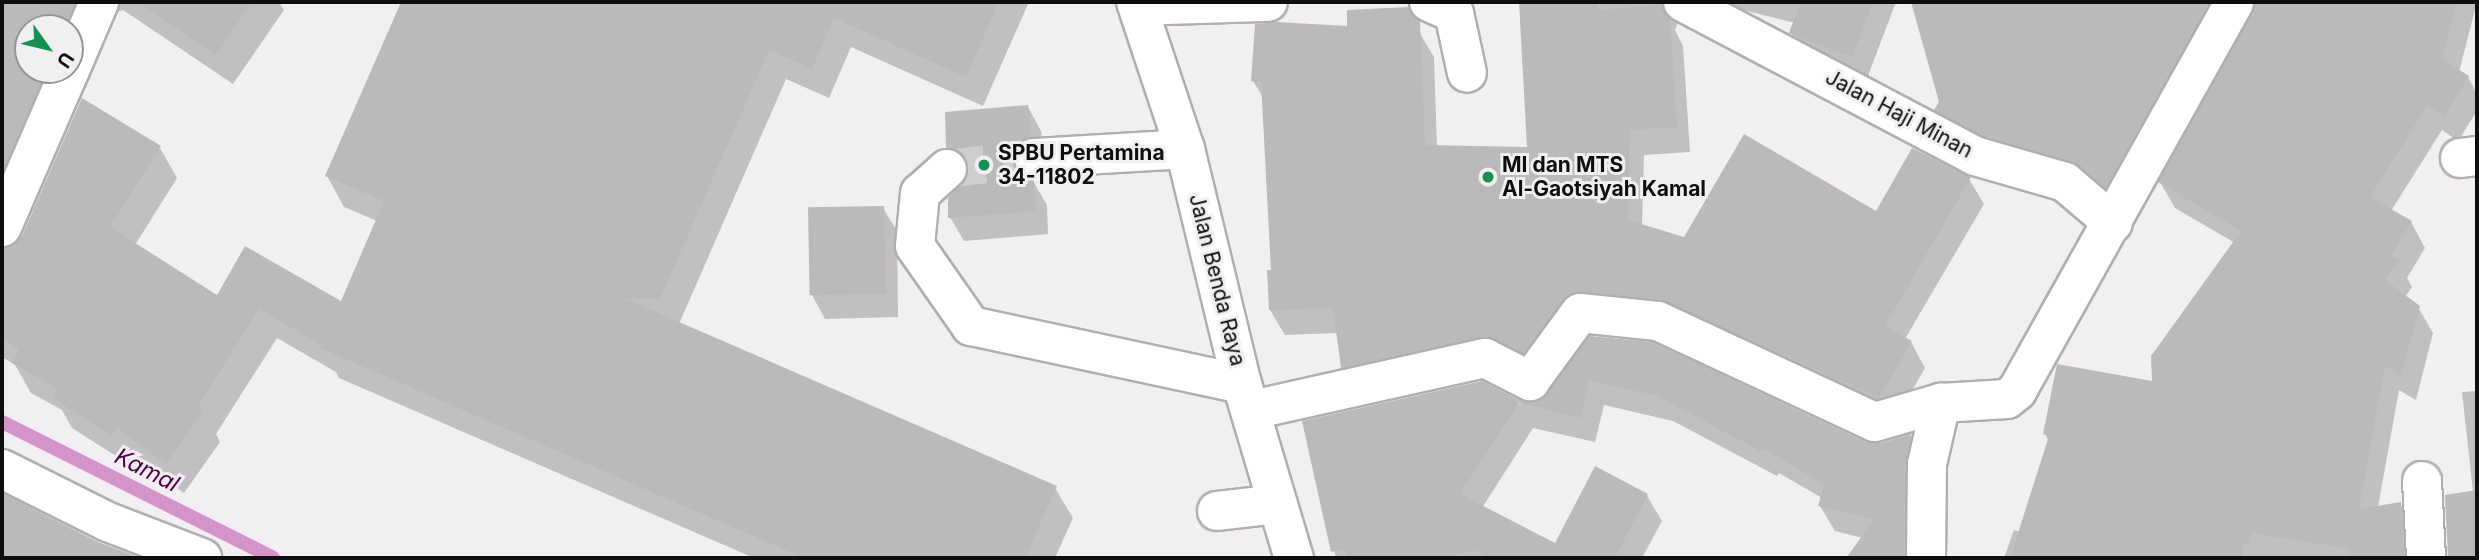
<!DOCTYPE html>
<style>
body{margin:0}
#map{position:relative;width:2479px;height:560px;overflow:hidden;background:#f2eff2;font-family:Inter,sans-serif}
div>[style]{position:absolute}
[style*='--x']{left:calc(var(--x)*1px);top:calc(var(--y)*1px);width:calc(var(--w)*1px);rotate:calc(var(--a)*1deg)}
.shadow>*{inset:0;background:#0003}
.stream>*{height:14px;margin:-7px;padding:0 7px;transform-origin:7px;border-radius:7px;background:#d494c9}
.building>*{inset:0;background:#bcb9bb;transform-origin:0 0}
.minor-tunnel>*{height:38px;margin-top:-19px;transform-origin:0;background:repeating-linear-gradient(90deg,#d0cdd0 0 38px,transparent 0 57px)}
.roads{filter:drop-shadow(2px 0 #b1aeb1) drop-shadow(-2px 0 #b1aeb1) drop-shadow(0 2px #b1aeb1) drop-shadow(0 -2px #b1aeb1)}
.minor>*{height:38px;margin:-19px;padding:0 19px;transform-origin:19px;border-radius:19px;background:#fff}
.major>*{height:38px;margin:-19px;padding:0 19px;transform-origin:19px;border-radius:19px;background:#fff}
.dots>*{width:19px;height:19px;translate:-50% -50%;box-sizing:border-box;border:4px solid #f2eff2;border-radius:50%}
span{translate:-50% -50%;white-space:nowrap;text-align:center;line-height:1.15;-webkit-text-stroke:6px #f2eff2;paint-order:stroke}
.street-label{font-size:21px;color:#0f0e0f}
.poi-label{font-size:21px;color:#0f0e0f;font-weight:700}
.left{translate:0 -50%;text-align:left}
.water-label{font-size:23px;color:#510149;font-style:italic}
.frame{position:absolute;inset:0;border:4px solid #0f0e0f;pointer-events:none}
.north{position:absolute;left:14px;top:14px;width:70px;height:70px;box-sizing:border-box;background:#f2eff2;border:2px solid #979597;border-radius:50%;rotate:124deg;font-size:19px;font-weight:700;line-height:28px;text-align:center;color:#0f0e0f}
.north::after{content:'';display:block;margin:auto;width:24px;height:32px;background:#149350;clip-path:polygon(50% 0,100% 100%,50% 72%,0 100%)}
</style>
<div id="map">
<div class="shadow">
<div style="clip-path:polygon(evenodd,2px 2px,279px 2px,284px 10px,233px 84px,123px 10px,103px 15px,2px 242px,2px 2px,28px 28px,70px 28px,70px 70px,28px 70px,28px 28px)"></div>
<div style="clip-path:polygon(403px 2px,1029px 2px,983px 106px,851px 47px,829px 98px,786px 79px,679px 324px,1055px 488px,1073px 518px,1055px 558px,754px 558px,339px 378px,336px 372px,277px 338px,216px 434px,220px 442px,184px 493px,135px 457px,130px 465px,72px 428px,62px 410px,31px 393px,15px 365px,2px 357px,2px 250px,15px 246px,160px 148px,177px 178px,135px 245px,217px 298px,341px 303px,377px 221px,344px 207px,327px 176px)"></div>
<div style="clip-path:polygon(1520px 2px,1680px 2px,1681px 14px,1675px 30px,1683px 46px,1690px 152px,1644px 155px,1642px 226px,1685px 239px,1876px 213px,1969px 179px,1984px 204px,1905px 339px,1911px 342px,1925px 368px,1894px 422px,1598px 316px,1538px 377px,1511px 363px,1357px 392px,1343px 367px,1338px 333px,1285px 335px,1270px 310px,1273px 271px,1264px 99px,1253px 81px,1419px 32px,1434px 57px,1437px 147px,1529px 148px)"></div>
<div style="clip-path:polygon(1712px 2px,1896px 2px,1866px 81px,1806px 58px,1791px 33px,1795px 23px)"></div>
<div style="clip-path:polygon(1913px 2px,2035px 2px,2037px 9px,2040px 2px,2477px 2px,2459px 72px,2468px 77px,2477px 94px,2477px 111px,2458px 141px,2442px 130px,2391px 211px,2411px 222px,2425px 248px,2407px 278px,2412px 287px,2405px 297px,2418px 307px,2433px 333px,2416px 400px,2399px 390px,2378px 507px,2400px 504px,2415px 529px,2416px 558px,2004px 558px,2014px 530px,2020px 532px,2049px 442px,2045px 434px,2154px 383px,2235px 243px,2175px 208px,2160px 182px,2256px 7px,2248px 5px,2120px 212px,1951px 135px,1936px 110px,1940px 103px)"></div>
<div style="clip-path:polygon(1028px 107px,1041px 131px,1044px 160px,1028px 172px,1026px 180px,1033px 181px,1047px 205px,1048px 234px,964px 241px,950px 217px,969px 174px,962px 171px,948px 147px)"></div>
<div style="clip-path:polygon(883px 208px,897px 231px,898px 317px,825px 319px,812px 295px)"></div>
<div style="clip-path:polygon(1591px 338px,1865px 444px,1881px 445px,1911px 436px,1925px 461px,1917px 558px,1849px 558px,1863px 538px,1835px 531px,1820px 506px,1822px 498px,1779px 473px,1777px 476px,1673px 421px,1604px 405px,1595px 442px,1533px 428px,1482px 508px,1555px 545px,1596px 468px,1647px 496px,1662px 521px,1642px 558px,1336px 558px,1304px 423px,1540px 402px)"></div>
<div style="clip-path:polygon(2477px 391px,2477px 558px,2449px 558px,2446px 496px,2473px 492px,2462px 392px)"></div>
<div style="clip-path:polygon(2px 495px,98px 543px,137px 558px,2px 558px)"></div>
</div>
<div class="stream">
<div style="--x:2;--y:422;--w:303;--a:26.6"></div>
</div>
<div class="building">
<div style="clip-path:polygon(2px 2px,75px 2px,64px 28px,28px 28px,28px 70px,46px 70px,2px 173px)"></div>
<div style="clip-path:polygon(137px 2px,252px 2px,216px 55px)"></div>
<div style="clip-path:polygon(401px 2px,999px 2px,966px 77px,834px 18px,812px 69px,769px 50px,660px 299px,626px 299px,1057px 486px,1025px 558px,804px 558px,320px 348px,321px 345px,259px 309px,198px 406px,204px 410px,166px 464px,117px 428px,112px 436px,53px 398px,58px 389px,12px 363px,19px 349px,2px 338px,2px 248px,14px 245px,22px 236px,82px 98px,161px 146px,110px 227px,217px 295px,245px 246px,341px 301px,384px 201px,325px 176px)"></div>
<div style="clip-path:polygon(1519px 2px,1598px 2px,1598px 10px,1662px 5px,1670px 19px,1677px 127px,1630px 130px,1628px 220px,1684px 237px,1744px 134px,1876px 211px,1912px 148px,1971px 177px,1885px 326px,1912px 341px,1879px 398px,1660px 299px,1572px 293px,1562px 300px,1523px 353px,1495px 339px,1480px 337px,1341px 368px,1333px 308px,1269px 310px,1267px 270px,1271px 270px,1261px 82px,1251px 81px,1255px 24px,1276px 22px,1347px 26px,1347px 10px,1408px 7px,1420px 22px,1425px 145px,1527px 147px)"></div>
<div style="clip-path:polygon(1801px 2px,1873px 2px,1852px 57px,1789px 33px)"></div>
<div style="clip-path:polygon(1911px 2px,2209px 2px,2105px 188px,2072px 161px,1983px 136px,1934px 110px,1939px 102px)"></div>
<div style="clip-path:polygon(2256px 2px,2457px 2px,2442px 59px,2469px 76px,2444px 116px,2427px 106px,2370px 197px,2412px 221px,2391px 255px,2399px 260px,2385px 280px,2420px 306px,2401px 376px,2385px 366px,2359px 509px,2401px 502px,2404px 558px,2350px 558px,2351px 549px,2251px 533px,2250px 543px,2243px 543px,2242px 558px,2010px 558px,2049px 436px,2043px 434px,2057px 364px,2152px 381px,2151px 356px,2241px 231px,2158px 182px,2253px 13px)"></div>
<div style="clip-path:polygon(1028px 105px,1031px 136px,1021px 140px,1015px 148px,1012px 160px,1016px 171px,1025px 178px,1034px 180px,1036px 211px,948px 218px,948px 198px,967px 177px,968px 165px,963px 154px,946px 148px,945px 112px)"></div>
<div style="left:884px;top:206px;width:88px;height:76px;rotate:89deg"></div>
<div style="clip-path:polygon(1590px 336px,1652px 342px,1866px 442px,1881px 443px,1911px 434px,1905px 464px,1904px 558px,1847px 557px,1874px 519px,1818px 506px,1824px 484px,1764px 449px,1762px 452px,1657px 396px,1589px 380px,1581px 418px,1519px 403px,1460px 494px,1555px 543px,1595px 466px,1648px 494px,1615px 558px,1490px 558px,1474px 550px,1439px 558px,1347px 558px,1345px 549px,1331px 552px,1302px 421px,1482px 381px,1521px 401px,1539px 401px)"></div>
<div style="clip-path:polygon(2477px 490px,2477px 558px,2448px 558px,2445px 495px)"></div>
<div style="clip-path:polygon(2px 493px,98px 542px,141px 558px,2px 558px)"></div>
</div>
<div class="minor-tunnel">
<div style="--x:947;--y:169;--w:88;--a:-7.2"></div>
</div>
<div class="roads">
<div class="minor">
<div style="--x:1429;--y:2;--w:27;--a:24"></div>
<div style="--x:1454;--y:13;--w:61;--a:77.8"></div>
<div style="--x:1683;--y:2;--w:330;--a:27.8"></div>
<div style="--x:1975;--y:156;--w:94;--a:16.1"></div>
<div style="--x:2065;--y:182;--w:63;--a:40.5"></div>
<div style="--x:1138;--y:6;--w:130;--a:-1.8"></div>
<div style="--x:70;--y:70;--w:74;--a:-66.9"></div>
<div style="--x:1034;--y:158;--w:151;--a:-3.4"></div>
<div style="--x:2460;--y:158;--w:17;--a:-7"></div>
<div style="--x:947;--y:169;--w:36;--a:138"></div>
<div style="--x:920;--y:193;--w:53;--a:95.4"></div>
<div style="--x:915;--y:246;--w:98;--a:55"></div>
<div style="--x:971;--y:326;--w:277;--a:12.1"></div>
<div style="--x:2;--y:227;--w:171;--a:-66.6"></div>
<div style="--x:1252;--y:410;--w:239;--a:-12.6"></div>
<div style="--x:1485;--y:358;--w:51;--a:27.1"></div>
<div style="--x:1530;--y:381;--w:84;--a:-53.7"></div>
<div style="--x:1580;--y:313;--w:78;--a:5.9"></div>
<div style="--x:1658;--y:321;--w:239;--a:25"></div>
<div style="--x:1875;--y:422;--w:69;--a:-16.1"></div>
<div style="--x:1941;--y:403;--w:66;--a:-3.5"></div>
<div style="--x:2007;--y:399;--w:13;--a:-39"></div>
<div style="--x:2017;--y:391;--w:445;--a:-60.8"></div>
<div style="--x:2;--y:469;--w:119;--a:26.6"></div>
<div style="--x:108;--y:522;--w:101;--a:21"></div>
<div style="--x:2422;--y:481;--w:77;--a:87"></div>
<div style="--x:1217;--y:511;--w:61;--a:-6.5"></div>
<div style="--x:1926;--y:558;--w:94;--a:-89.4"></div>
<div style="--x:1927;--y:464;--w:63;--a:-77.1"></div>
</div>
<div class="major">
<div style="--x:1136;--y:2;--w:155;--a:71.6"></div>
<div style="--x:1185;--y:149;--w:242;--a:76.4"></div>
<div style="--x:1242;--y:384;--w:182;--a:73.4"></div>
</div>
</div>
<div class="dots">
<div style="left:984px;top:165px;background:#149350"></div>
<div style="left:1488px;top:177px;background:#149350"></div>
</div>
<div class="street-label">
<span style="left:1899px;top:114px;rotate:28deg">Jalan Haji Minan</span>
<span style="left:1217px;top:280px;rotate:76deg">Jalan Benda Raya</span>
</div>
<div class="poi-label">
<span class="left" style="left:998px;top:165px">SPBU Pertamina<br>34-11802</span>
<span class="left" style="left:1502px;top:177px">MI dan MTS<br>Al-Gaotsiyah Kamal</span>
</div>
<div class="water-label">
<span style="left:147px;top:470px;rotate:27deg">Kamal</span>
</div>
<div class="frame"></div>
<div class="north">U</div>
</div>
